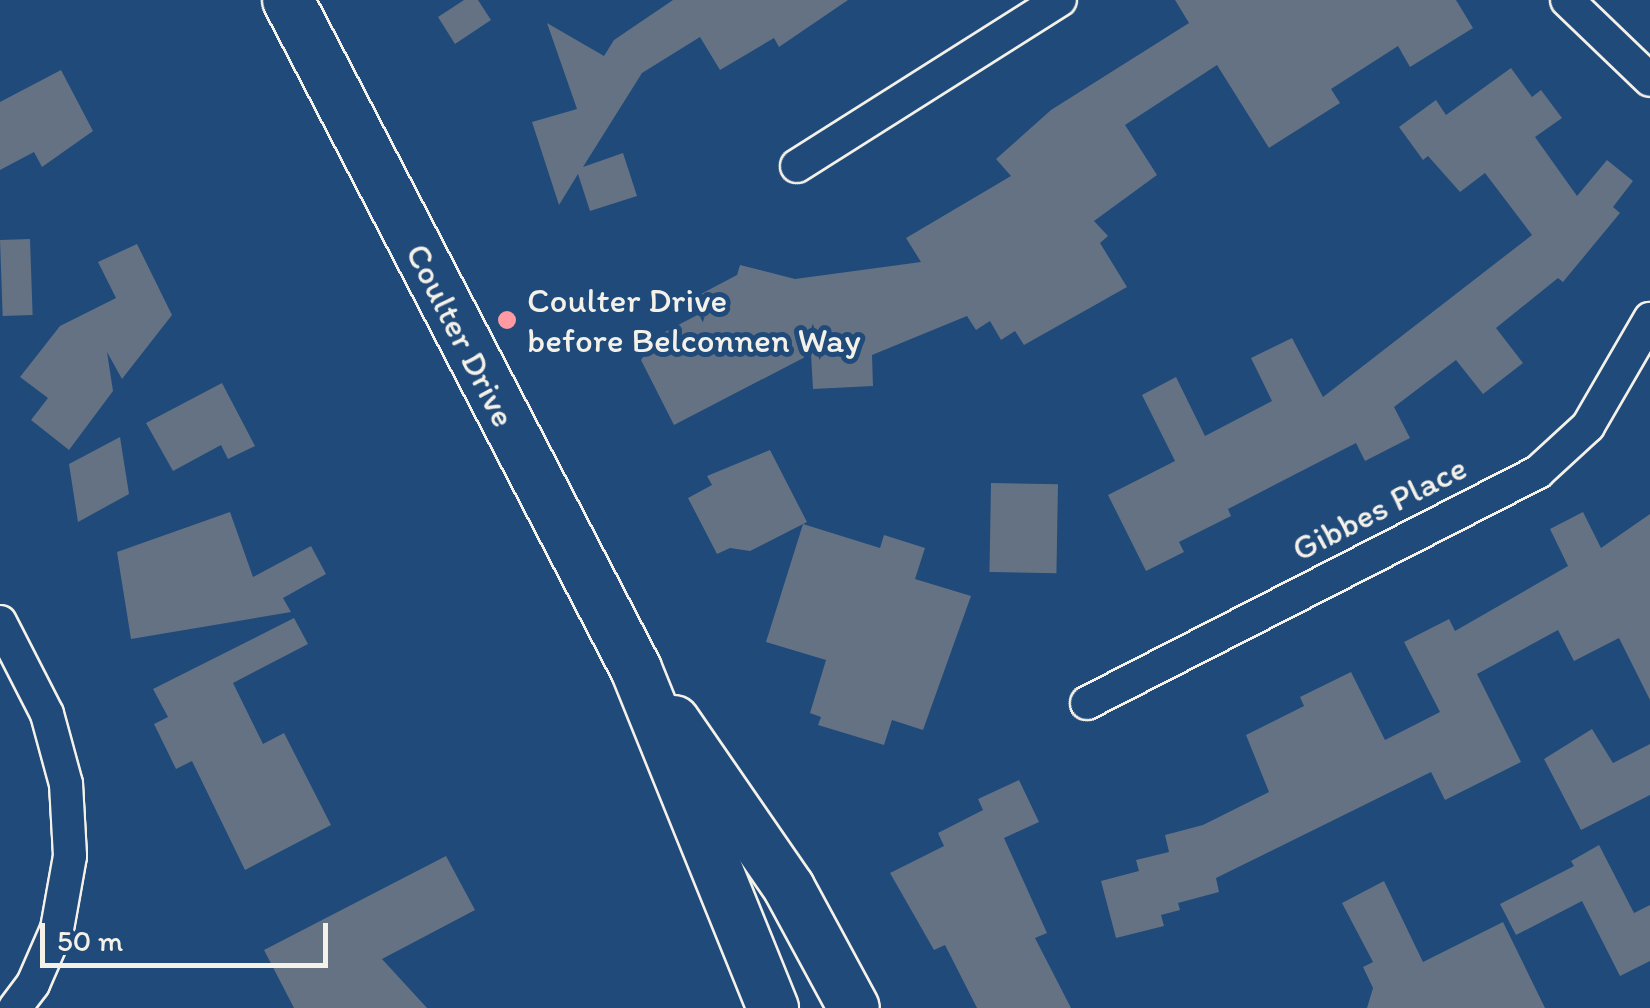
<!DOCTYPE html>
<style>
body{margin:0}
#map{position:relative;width:1650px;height:1008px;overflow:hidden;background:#1f4a7a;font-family:Itim,sans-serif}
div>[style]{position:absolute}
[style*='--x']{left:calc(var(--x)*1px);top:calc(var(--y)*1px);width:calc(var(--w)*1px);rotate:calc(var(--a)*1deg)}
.building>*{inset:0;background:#647283;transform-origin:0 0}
.roads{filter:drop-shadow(2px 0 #f4f1e8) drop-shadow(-2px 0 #f4f1e8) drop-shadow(0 2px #f4f1e8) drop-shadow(0 -2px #f4f1e8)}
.street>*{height:32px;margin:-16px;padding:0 16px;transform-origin:16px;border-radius:16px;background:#1f4a7a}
.primary>*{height:50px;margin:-25px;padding:0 25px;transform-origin:25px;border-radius:25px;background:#1f4a7a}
.dots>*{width:28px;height:28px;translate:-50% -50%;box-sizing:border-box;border:5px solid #1f4a7a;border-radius:50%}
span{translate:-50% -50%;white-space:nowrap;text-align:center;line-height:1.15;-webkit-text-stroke:10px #1f4a7a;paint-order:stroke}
.poi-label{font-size:35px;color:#f4f1e8}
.left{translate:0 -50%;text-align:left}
.street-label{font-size:35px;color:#f4f1e8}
.scale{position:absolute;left:40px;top:923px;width:288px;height:45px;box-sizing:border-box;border:5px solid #f4f1e8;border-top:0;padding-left:12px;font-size:30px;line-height:35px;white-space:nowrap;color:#f4f1e8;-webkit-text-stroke:8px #1f4a7a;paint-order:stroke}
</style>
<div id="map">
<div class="building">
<div style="clip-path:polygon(464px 0,478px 0,491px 20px,455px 44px,438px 17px)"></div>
<div style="clip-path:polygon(673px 0,848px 0,779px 47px,774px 38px,720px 70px,700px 37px,642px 73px,583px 167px,623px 153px,637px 196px,590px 211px,578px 174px,559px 205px,532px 122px,577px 109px,547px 23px,604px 56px,614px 40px)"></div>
<div style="clip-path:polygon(1175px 0,1456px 0,1473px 28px,1410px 67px,1398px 46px,1331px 89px,1340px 103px,1269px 148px,1217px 65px,1125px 125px,1157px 175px,1094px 221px,1108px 236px,1100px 243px,1127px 287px,1024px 345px,1015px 331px,1001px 340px,990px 321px,976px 330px,967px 316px,872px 355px,873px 386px,813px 389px,811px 354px,674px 425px,641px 360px,657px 336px,707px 310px,699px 295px,737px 275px,740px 265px,795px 279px,921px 262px,906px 238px,1011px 176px,996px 159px,1051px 110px,1189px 23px)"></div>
<div style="clip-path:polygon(1511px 68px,1532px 97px,1541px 90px,1562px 118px,1535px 137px,1577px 196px,1607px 160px,1633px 181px,1613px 207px,1620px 213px,1563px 282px,1558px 278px,1496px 328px,1523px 363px,1483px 394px,1456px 360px,1394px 407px,1410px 438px,1365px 461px,1356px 443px,1228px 509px,1231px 516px,1179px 542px,1184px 552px,1146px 571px,1108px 495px,1175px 461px,1142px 395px,1176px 377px,1205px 436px,1272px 401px,1251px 358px,1292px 338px,1323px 397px,1532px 235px,1485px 173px,1460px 192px,1428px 156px,1423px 160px,1399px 127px,1436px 100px,1446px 115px)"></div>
<div style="clip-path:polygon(61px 70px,93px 131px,42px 167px,34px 152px,0 170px,0 102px)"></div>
<div style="left:30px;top:239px;width:76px;height:30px;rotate:88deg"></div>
<div style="clip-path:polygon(137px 244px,172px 315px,122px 379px,107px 352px,113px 391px,69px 450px,31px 420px,48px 398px,20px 377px,60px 326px,116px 298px,98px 262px)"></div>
<div style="clip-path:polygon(222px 383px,255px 446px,228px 459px,221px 445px,173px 471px,146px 423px)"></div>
<div style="clip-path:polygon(120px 437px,129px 494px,78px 522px,69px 464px)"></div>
<div style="clip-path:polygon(770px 450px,807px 522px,750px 551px,730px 548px,717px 554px,688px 498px,712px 485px,707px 476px)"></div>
<div style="left:991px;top:483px;width:67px;height:89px;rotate:1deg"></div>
<div style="clip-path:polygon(230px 512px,253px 577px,311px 546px,326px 574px,283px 598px,291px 612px,131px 639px,117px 552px)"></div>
<div style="clip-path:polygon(1583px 512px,1601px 548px,1650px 514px,1650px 700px,1619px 638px,1574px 661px,1558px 630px,1477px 674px,1521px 762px,1445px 800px,1431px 772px,1216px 878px,1219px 892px,1178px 903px,1180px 910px,1161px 915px,1164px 926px,1116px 938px,1101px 881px,1139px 871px,1136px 860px,1169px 852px,1165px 835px,1203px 825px,1269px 792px,1246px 735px,1304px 706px,1300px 697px,1351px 672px,1385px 740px,1440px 712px,1404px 642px,1449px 619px,1455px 631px,1568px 566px,1550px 529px)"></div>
<div style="clip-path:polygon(803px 524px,880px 548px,884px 535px,925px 548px,915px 579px,971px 596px,923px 730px,892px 720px,884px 745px,818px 725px,821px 717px,810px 713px,826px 660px,766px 642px)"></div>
<div style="clip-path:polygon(294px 618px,308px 644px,233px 683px,263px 744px,284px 733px,331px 825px,245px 870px,192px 761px,176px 769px,154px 724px,168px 717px,153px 689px)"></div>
<div style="clip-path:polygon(1592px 729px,1613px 763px,1650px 744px,1650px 795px,1581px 830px,1544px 759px)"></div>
<div style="clip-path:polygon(1019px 780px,1039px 822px,1004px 838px,1047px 933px,1035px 938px,1071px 1008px,977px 1008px,945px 945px,934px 950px,890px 873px,944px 846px,938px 833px,983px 810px,978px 799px)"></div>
<div style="clip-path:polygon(1599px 845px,1634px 913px,1650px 905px,1650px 961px,1620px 976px,1582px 901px,1516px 935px,1500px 904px,1574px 866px,1571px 861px)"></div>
<div style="clip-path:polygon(446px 856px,475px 910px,382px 959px,427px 1008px,294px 1008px,264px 950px)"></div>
<div style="clip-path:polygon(1384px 881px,1423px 962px,1503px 922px,1545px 1008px,1367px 1008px,1373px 988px,1363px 967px,1373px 962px,1342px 903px)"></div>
</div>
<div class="roads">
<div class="street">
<div style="--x:1567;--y:0;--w:115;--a:43.9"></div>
<div style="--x:797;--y:166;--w:311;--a:-32.3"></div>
<div style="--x:0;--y:622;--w:103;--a:62.9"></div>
<div style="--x:47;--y:714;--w:73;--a:74.8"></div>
<div style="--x:66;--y:784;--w:72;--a:86.8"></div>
<div style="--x:70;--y:856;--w:74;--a:100.1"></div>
<div style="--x:57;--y:929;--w:60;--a:113.6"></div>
<div style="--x:33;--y:984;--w:30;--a:127"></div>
<div style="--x:1087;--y:703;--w:507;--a:-27.12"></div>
<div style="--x:1538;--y:472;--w:68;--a:-42.6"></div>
<div style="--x:1588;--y:426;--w:124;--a:-59.9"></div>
</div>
<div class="primary">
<div style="--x:288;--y:0;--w:754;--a:62.52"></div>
<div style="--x:636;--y:669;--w:366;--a:68"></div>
<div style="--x:674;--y:721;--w:203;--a:55.4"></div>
<div style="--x:789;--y:888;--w:136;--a:61.6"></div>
</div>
</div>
<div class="dots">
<div style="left:507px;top:320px;background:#ff9aa2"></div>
</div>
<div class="poi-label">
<span class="left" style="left:527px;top:320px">Coulter Drive<br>before Belconnen Way</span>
</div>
<div class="street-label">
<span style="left:461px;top:335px;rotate:63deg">Coulter Drive</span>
<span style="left:1379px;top:508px;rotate:-27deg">Gibbes Place</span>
</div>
<div class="scale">50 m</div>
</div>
